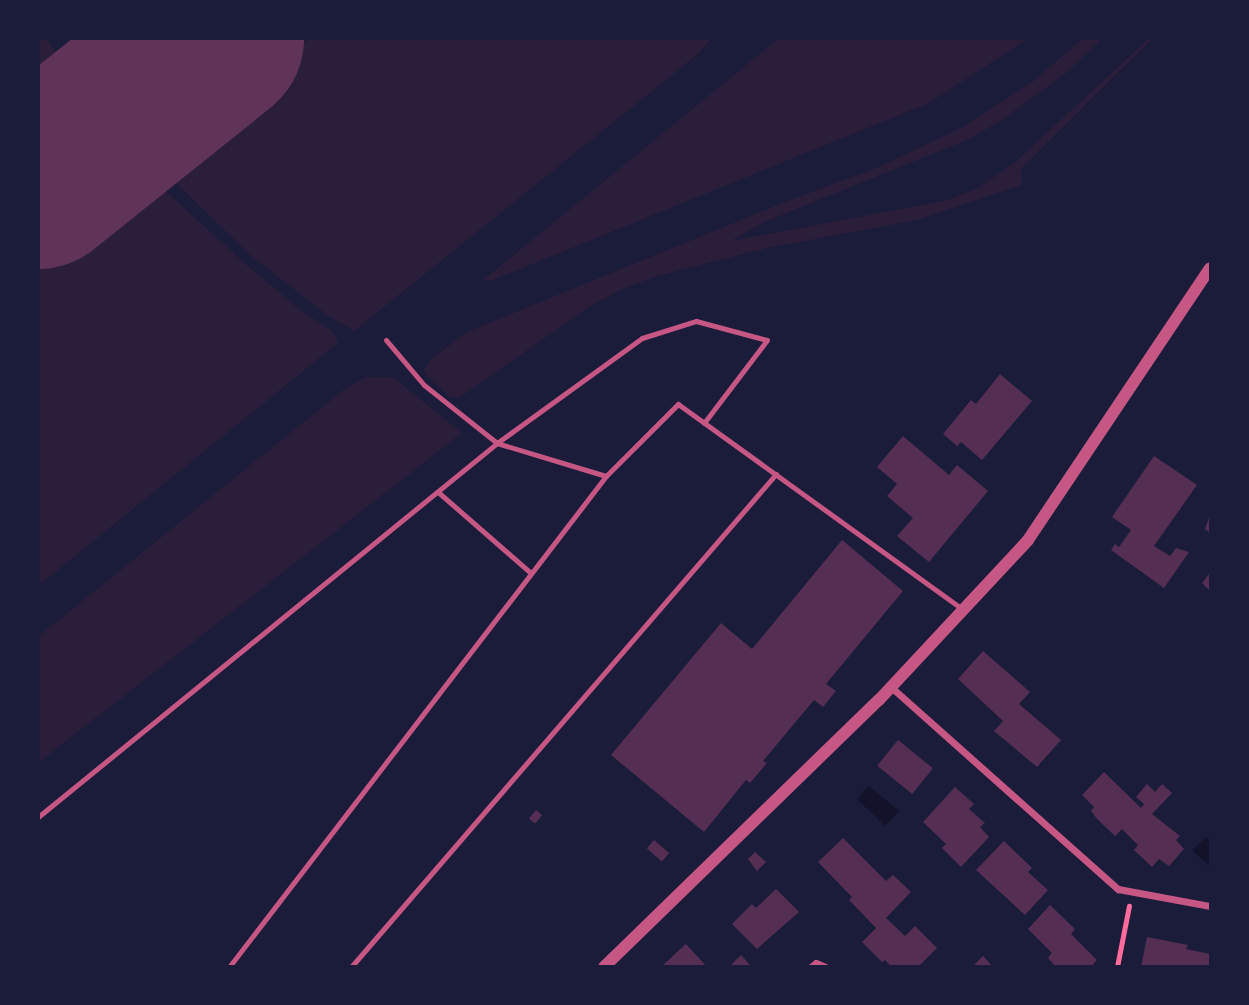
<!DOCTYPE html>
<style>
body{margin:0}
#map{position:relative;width:1249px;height:1005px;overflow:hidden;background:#1b1b3a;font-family:Arial,sans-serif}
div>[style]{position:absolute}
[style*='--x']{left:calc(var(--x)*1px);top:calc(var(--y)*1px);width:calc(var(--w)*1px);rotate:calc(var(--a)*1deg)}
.green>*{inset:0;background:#2a1e3b}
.water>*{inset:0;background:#12122b}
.taxiway>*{height:72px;margin:-36px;padding:0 36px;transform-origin:36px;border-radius:36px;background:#603358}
.runway>*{height:178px;margin:-89px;padding:0 89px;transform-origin:89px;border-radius:89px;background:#603358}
.building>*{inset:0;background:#542f53;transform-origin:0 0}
.path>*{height:4.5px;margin:-2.25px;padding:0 2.25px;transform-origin:2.25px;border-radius:2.25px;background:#ff6b9d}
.service>*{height:5px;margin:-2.5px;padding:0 2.5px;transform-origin:2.5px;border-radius:2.5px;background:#c65784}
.minor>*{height:7px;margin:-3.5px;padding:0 3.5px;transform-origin:3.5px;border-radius:3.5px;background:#c65784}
.tertiary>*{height:12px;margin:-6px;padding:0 6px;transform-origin:6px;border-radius:6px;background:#c65784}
span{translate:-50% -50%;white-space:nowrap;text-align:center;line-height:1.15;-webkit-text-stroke:5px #1b1b3a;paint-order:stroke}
.frame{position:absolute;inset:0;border:40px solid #1b1b3a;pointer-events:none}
</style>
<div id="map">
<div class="green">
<div style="clip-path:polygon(39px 38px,47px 39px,70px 73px,39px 88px)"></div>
<div style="clip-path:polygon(310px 38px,711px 38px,711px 39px,698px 54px,354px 331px,327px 315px,250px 255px,176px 183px,159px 159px)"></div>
<div style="clip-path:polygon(1083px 38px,1101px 39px,1066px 73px,999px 122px,967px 140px,764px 222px,731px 241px,948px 200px,980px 187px,1014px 163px,1148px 39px,1152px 39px,1021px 169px,1022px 185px,917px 220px,767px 248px,657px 276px,622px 289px,589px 307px,459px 398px,449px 397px,427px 376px,424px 370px,431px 359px,467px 332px,785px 202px,879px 167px,963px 127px,1035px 80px)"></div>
<div style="clip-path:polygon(778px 39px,1027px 39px,929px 103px,493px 280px,482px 281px)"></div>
<div style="clip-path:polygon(144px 171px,242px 261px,299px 309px,332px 331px,338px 343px,39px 585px,39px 255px)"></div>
<div style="clip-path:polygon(367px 377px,393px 377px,462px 433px,39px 762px,39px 636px,347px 387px)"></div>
</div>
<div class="water">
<div style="clip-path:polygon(869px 786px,899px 811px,885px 826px,857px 799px)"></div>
<div style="clip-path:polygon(1206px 837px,1210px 841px,1210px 867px,1192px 850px)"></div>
</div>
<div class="taxiway">
<div style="--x:38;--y:161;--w:84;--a:-28.4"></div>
</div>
<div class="runway">
<div style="--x:38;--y:180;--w:227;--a:-38.7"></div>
</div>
<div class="building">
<div style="clip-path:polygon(1000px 374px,1032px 401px,982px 460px,961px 442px,957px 446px,943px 434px,971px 400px,976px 404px)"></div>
<div style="clip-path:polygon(903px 436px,949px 475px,957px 465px,988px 491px,929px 562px,897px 536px,913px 518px,887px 496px,897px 484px,877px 467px)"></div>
<div style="clip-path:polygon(1154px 456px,1197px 485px,1154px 546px,1170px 556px,1176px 548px,1189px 552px,1164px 588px,1111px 550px,1115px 544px,1119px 547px,1131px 530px,1112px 517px)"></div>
<div style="clip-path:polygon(1210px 515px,1210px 533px,1205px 529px)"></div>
<div style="clip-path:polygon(842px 540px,903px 591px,826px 684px,836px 691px,823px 707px,814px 700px,763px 761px,767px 763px,750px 783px,746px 780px,704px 832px,611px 755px,721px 623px,752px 649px)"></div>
<div style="clip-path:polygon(1210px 573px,1210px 591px,1202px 583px)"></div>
<div style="clip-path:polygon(983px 651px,1030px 692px,1019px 704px,1061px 740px,1037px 767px,994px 731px,1003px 721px,958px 679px)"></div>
<div style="left:898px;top:740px;width:45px;height:33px;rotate:39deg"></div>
<div style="clip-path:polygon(1104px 772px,1141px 808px,1144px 804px,1136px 797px,1147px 784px,1155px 792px,1162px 784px,1172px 793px,1152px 814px,1180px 836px,1176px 840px,1184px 849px,1169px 866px,1159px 859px,1152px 867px,1134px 850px,1138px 845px,1122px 829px,1115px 836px,1097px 819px,1091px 811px,1094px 807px,1082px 795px)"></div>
<div style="clip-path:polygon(955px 787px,974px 804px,969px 809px,985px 823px,980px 827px,989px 837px,961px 867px,942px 848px,946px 844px,923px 822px)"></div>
<div style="left:536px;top:810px;width:8px;height:11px;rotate:40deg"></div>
<div style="clip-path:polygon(843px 838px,886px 881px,893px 875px,911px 892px,886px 918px,905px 936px,915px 926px,937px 948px,918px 967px,892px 967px,885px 960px,882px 962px,862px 942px,876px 928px,849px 900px,852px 897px,818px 862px)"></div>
<div style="left:654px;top:840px;width:20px;height:11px;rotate:41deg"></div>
<div style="clip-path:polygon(1004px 841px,1032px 868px,1028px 872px,1048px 890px,1025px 915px,976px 870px)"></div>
<div style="clip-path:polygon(755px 852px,766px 862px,757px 871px,748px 859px)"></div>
<div style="clip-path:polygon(776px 889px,799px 912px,757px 949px,732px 924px,752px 904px,756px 908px)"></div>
<div style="clip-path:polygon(1050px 905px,1075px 929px,1071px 934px,1097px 960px,1091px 967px,1056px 967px,1048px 958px,1052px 953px,1028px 929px)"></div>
<div style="clip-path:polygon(1147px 937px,1188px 945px,1186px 949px,1210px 954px,1210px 967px,1141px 967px)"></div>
<div style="clip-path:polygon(686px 944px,707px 967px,661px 967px,677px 952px)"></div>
<div style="clip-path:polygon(741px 955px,750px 965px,729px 967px)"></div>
<div style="clip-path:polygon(983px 956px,993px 967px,972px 967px)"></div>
</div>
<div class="path">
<div style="--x:1117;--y:967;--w:62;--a:-78.9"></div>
</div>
<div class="service">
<div style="--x:606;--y:476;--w:102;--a:-45"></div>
<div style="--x:678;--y:404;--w:350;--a:35.8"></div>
<div style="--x:438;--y:492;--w:123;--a:41.1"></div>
<div style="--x:38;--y:817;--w:592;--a:-39.17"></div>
<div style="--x:497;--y:443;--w:179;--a:-35.9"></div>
<div style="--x:642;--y:338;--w:57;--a:-17.5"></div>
<div style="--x:696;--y:321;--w:73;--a:15"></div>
<div style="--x:767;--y:340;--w:104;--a:127.2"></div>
<div style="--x:229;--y:967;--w:619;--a:-52.48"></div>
<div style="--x:606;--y:476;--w:114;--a:-163.2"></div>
<div style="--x:497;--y:443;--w:93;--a:-141.5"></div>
<div style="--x:424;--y:385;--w:59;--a:-130.2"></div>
<div style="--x:351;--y:967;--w:651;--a:-49.24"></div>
</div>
<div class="minor">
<div style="--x:891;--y:687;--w:304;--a:41.7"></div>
<div style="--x:1118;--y:889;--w:94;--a:10.5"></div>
<div style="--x:811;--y:967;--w:6;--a:-39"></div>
<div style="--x:816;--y:963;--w:10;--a:24"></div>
</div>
<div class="tertiary">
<div style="--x:604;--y:967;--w:383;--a:-44.2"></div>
<div style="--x:879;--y:700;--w:219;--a:-47"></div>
<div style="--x:1028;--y:540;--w:327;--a:-56.2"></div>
</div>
<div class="frame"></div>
</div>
